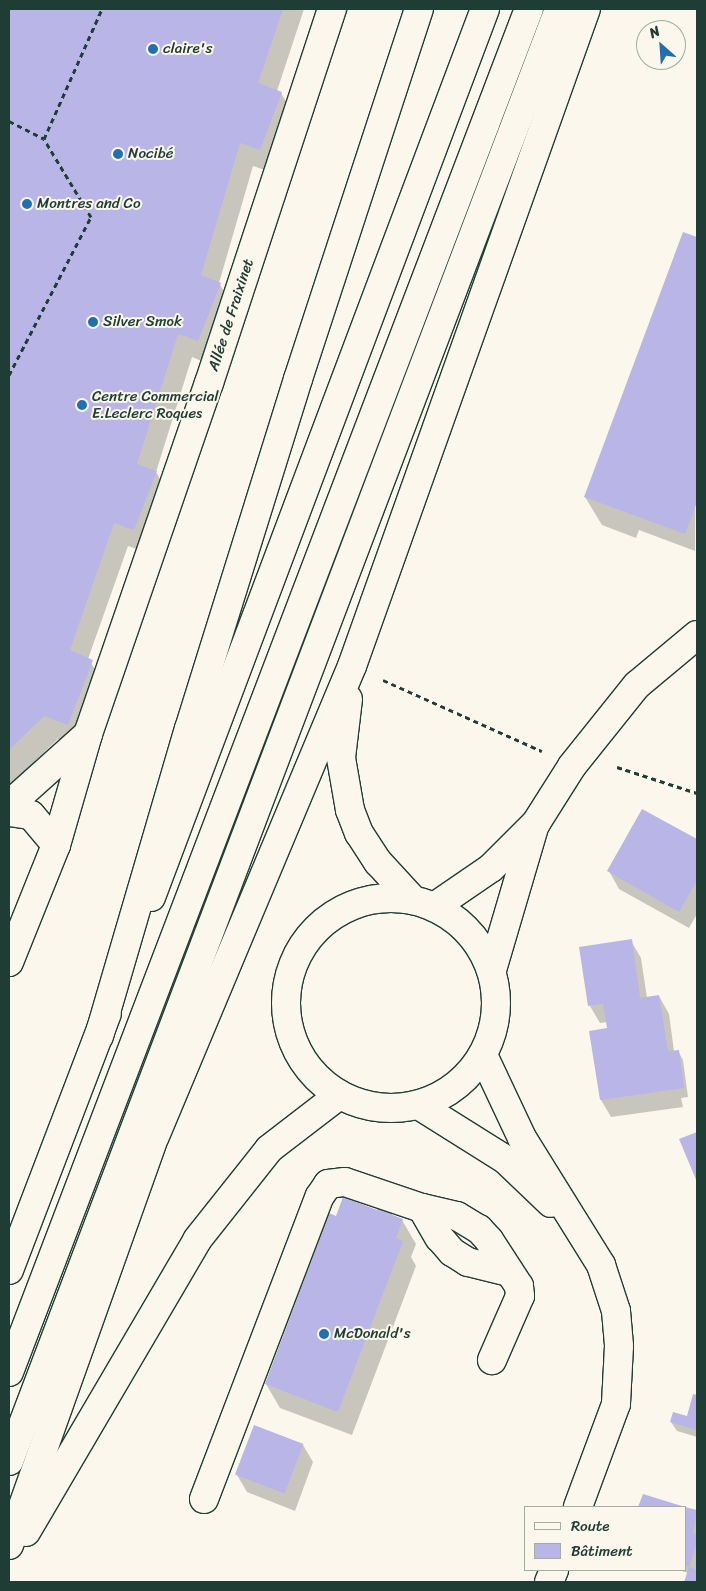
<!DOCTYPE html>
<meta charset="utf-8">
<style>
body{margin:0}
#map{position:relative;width:706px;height:1591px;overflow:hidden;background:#fbf7ec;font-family:Sriracha,sans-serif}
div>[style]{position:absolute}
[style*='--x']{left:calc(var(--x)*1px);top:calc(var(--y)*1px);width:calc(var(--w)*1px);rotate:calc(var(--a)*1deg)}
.shadow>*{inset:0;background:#0003}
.building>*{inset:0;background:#b9b5e7;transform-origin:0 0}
.path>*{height:3px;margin-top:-1.5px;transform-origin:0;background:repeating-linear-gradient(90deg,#1f3d34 0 5px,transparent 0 9px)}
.roads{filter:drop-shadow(1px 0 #1f3d34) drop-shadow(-1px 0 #1f3d34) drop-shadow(0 1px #1f3d34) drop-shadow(0 -1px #1f3d34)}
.minor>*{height:28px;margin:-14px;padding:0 14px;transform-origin:14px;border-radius:14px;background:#fbf7ec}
.minor>.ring{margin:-14px;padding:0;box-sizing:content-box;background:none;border:28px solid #fbf7ec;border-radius:50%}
.major>*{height:28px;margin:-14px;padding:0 14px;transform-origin:14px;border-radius:14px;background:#fbf7ec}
.highway>*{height:28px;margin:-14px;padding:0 14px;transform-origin:14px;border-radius:14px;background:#fbf7ec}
.dots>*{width:14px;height:14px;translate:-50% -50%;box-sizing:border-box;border:2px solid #fbf7ec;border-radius:50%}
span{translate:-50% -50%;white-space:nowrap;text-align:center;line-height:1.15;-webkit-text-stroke:4px #fbf7ec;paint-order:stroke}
.poi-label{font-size:15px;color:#1f3d34}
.left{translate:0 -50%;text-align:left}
.street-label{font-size:15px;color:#1f3d34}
.frame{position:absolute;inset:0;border:10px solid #1f3d34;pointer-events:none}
.legend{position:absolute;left:524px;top:1506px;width:162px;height:65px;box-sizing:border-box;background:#fbf7ec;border:1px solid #a3ada2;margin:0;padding:6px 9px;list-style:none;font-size:15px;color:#1f3d34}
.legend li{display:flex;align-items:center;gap:10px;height:25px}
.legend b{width:25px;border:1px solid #a3ada2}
.north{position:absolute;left:636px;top:20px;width:50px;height:50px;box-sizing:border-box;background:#fbf7ec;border:1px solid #a3ada2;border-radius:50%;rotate:334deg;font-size:14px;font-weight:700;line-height:20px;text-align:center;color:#1f3d34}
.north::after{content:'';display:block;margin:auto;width:18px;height:22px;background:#1f6fb2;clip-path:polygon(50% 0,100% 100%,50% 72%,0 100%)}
</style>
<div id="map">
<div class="shadow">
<div style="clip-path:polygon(9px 9px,304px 9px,277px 91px,281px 93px,295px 117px,273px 173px,253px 166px,219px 283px,233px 307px,211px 365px,192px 357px,156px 472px,170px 496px,148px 553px,128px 546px,88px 659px,106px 685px,82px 748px,58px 739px,9px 786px)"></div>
<div style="clip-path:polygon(684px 233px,697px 239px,695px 551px,639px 530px,636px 538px,602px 525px,585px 497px)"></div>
<div style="clip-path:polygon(643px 810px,697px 841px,697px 914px,689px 928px,619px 889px,609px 871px)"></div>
<div style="clip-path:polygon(631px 941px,641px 958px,647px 998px,659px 996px,669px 1014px,674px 1051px,678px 1051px,683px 1060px,688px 1097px,681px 1098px,683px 1107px,611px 1117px,601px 1100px,591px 1032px,608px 1029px,607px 1022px,600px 1023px,590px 1006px)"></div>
<div style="clip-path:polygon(388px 1208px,393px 1216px,402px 1220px,416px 1244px,411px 1257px,416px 1266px,352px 1435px,280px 1408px,266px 1384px,337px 1217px)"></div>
<div style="clip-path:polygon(694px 1396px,697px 1397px,697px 1437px,677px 1431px,671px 1422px,688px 1418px)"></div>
<div style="clip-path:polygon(303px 1445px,313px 1462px,295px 1511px,247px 1492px,237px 1475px)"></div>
<div style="clip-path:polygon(685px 1508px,697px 1511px,697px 1582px,685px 1582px,688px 1573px,679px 1570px,685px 1570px)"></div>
</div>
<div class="building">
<div style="clip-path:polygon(9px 9px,283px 9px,258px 83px,282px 92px,260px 150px,240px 143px,201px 275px,221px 283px,198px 341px,178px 334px,137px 464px,157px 471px,134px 530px,114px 523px,70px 650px,93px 660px,68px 725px,44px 716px,9px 750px)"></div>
<div style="clip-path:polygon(683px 232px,697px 237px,697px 502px,685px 534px,584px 497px)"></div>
<div style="clip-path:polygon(642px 809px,697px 839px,697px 880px,679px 912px,607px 871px)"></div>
<div style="clip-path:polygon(632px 939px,640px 998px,659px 995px,668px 1051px,679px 1050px,684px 1088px,600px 1100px,589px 1031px,607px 1028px,603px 1004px,588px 1006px,579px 947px)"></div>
<div style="clip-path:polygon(697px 1132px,697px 1182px,679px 1139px)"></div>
<div style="clip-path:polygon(343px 1197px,377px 1210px,379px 1204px,389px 1208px,387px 1213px,403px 1219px,396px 1238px,403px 1241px,338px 1412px,265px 1384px,329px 1213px,336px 1216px)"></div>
<div style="clip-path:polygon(693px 1394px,697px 1395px,697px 1430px,670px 1422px,673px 1412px,687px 1416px)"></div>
<div style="left:254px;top:1425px;width:53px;height:53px;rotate:21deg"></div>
<div style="clip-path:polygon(643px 1494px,685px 1507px,638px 1507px)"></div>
<div style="clip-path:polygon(685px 1507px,697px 1510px,693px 1533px,697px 1535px,697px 1543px,689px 1567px,697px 1570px,697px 1582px,684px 1582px,689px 1567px,685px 1565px)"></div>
</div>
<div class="path">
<div style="--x:9;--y:121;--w:39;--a:27"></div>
<div style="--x:9;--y:375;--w:178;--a:-62.6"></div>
<div style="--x:91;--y:217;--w:91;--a:-121.1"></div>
<div style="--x:44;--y:139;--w:142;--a:-66"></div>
<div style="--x:383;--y:680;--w:174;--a:24.1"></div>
<div style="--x:617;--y:767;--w:84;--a:18"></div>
</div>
<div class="roads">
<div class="minor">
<div style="--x:9;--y:805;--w:106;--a:-41.9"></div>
<div style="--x:9;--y:812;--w:22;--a:8"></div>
<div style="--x:31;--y:815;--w:39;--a:50"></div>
<div class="ring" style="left:286px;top:898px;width:182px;height:182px"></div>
<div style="--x:434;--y:907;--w:69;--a:-34.4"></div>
<div style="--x:491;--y:868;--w:64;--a:-45"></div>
<div style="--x:536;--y:823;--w:67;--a:-57.7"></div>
<div style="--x:572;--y:766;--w:104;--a:-51.3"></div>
<div style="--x:637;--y:685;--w:78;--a:-39.8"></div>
<div style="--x:9;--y:962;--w:126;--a:-68.1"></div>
<div style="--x:56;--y:845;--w:116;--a:-73.9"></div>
<div style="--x:88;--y:734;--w:371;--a:-71"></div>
<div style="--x:209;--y:383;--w:394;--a:-71.8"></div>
<div style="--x:492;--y:970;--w:149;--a:-73.6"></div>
<div style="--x:483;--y:1055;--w:92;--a:64.8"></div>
<div style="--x:522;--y:1138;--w:150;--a:58.1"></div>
<div style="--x:601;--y:1265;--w:48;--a:71.9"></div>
<div style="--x:616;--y:1311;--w:35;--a:85"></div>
<div style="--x:619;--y:1346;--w:58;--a:93"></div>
<div style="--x:616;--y:1404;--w:110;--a:110.3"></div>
<div style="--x:420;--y:1106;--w:102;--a:32.1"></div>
<div style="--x:506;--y:1160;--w:62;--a:43.7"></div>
<div style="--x:422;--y:1208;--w:34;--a:60"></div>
<div style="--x:439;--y:1237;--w:20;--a:49"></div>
<div style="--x:452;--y:1252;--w:19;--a:32"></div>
<div style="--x:468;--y:1262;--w:42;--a:13.7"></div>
<div style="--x:9;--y:1372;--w:1459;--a:-69.12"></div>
<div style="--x:9;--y:1461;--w:1553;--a:-69.25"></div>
<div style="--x:204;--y:1499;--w:324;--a:-69.1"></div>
<div style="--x:320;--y:1196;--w:14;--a:-56"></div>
<div style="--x:328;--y:1184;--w:17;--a:-7"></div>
<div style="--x:345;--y:1182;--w:81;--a:18.7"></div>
<div style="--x:422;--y:1208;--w:36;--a:13"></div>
<div style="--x:457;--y:1216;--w:26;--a:31"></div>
<div style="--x:479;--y:1229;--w:15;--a:48"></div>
<div style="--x:489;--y:1240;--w:55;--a:56.9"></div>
<div style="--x:519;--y:1286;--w:10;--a:84"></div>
<div style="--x:520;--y:1296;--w:70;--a:113.6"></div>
<div style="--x:549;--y:1582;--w:13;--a:-67"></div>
</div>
<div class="major">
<div style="--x:348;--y:699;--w:59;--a:96.8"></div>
<div style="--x:341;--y:758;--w:53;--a:80.2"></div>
<div style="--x:350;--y:810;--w:25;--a:69"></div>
<div style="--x:359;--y:833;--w:35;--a:57"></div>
<div style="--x:378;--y:862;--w:52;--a:47.4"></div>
<div style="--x:151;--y:897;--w:949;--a:-69.39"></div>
<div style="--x:9;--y:1270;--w:274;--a:-69.1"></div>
<div style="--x:26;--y:1532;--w:338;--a:-59.6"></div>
<div style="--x:197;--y:1240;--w:116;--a:-51.6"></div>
<div style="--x:269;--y:1149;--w:88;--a:-37.6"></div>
<div style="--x:9;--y:1545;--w:434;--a:-70.4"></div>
<div style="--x:155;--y:1136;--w:510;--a:-67.26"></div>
<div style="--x:352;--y:666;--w:697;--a:-70.4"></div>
</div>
<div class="highway">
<div style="--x:99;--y:1036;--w:320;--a:-73.7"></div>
<div style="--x:189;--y:729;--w:367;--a:-72.7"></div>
<div style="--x:298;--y:379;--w:389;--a:-71.9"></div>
</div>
</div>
<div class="dots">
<div style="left:153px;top:49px;background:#1f6fb2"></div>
<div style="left:118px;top:154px;background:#1f6fb2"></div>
<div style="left:27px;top:204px;background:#1f6fb2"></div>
<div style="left:93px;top:322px;background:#1f6fb2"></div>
<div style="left:82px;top:405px;background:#1f6fb2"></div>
<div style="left:324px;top:1334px;background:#1f6fb2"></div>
</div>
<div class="poi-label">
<span class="left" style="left:163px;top:49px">claire's</span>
<span class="left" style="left:128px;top:154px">Nocibé</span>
<span class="left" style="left:37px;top:204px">Montres and Co</span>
<span class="left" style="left:103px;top:322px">Silver Smok</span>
<span class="left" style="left:92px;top:405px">Centre Commercial<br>E.Leclerc Roques</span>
<span class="left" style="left:334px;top:1334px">McDonald's</span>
</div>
<div class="street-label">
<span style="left:231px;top:315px;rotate:-72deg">Allée de Fraixinet</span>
</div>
<div class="frame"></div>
<ul class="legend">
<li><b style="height:6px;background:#fbf7ec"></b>Route</li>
<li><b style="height:14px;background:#b9b5e7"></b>Bâtiment</li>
</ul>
<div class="north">N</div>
</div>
